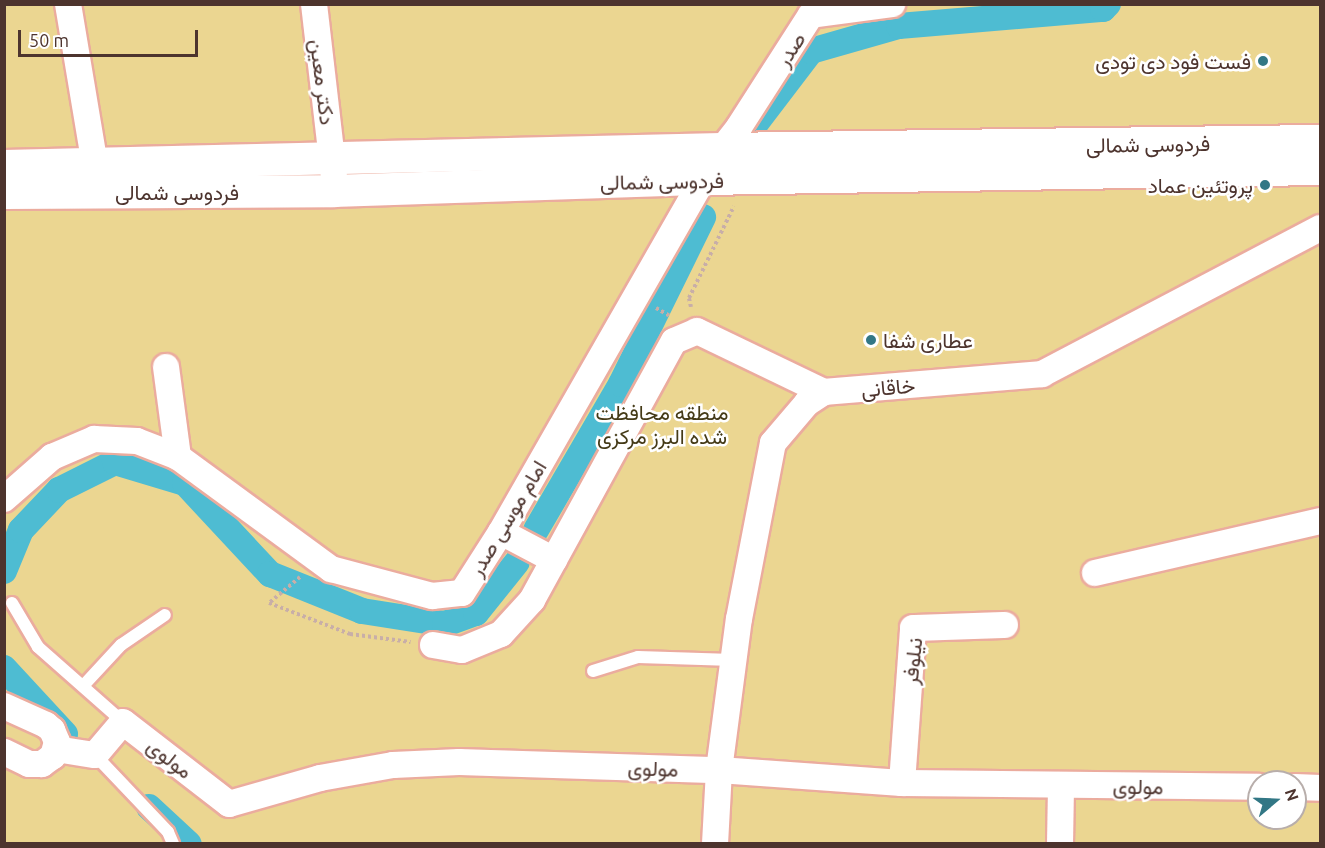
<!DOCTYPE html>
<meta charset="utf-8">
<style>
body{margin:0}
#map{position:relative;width:1325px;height:848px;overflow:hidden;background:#fee3dd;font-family:Ubuntu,Vazirmatn,sans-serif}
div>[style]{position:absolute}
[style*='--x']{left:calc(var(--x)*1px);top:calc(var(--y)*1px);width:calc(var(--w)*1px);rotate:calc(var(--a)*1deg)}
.green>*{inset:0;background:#ebd691}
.canal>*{height:26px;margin:-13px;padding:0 13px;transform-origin:13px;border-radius:13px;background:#4ebcd2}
.path>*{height:4px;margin-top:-2px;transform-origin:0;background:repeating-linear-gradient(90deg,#c8aea8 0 3px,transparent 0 6px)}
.roads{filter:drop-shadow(2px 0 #ebac9e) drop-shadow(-2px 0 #ebac9e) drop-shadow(0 2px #ebac9e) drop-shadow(0 -2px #ebac9e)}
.service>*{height:12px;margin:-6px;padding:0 6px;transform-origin:6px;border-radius:6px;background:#fff}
.minor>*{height:26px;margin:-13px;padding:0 13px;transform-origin:13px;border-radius:13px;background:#fff}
.tertiary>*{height:32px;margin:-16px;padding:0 16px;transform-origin:16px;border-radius:16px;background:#fff}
.dots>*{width:16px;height:16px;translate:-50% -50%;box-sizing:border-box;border:3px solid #fff;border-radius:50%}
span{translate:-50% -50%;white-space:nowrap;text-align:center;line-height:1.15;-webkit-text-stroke:5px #fff;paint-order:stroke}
.street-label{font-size:21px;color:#4d342e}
.poi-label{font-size:21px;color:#4d342e}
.right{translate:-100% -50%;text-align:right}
.left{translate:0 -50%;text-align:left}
.park-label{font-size:21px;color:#443a17}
.frame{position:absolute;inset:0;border:6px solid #4d342e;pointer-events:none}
.north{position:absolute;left:1247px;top:770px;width:60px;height:60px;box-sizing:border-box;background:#fff;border:2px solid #b8aeab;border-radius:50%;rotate:71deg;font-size:16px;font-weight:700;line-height:24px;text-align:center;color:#4d342e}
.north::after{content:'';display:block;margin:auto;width:21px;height:27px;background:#327785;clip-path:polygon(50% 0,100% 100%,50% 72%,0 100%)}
.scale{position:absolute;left:18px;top:30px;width:180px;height:27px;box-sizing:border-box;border:3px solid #4d342e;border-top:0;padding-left:8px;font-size:18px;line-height:21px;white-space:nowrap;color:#4d342e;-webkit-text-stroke:4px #fff;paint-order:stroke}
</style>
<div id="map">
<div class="green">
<div style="clip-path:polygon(evenodd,5px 5px,1320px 5px,1320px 843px,5px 844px,5px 5px,1259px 782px,1295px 782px,1295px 818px,1259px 818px,1259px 782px)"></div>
</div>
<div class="canal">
<div style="--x:756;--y:123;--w:91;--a:-52.6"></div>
<div style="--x:811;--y:51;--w:91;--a:-15.9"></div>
<div style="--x:899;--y:26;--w:205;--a:-4.8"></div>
<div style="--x:1103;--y:9;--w:7;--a:-45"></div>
<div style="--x:536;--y:530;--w:169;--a:-59.8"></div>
<div style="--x:621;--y:384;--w:186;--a:-63.8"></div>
<div style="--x:4;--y:571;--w:44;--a:-67.5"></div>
<div style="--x:21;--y:530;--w:55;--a:-46.5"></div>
<div style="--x:59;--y:490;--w:63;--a:-26.6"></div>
<div style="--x:115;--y:462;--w:73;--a:16.7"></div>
<div style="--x:185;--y:483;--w:125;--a:47"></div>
<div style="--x:270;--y:574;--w:99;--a:21.9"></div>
<div style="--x:362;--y:611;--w:84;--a:8.9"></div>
<div style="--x:445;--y:624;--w:33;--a:-20"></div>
<div style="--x:476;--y:613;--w:65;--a:-51.2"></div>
<div style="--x:4;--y:668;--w:90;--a:47.3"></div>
<div style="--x:149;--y:807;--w:54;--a:42.8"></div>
</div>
<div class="path">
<div style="--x:691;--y:307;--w:9;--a:-103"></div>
<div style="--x:689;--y:298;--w:102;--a:-63.9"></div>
<div style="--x:656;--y:308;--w:16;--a:30"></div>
<div style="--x:300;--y:577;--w:40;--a:140"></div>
<div style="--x:269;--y:603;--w:87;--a:20.9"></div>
<div style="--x:350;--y:634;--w:61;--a:7.6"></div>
</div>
<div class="roads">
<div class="service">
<div style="--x:12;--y:603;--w:51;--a:59.4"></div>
<div style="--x:38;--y:647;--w:113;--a:41.4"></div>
<div style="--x:593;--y:671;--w:47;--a:-17.3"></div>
<div style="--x:638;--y:657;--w:95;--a:1.8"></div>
<div style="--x:83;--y:686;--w:56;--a:-47.2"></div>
<div style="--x:121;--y:645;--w:53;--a:-34.3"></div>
<div style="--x:95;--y:755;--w:106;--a:46.5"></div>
<div style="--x:168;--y:832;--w:13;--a:67"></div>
</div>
<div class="minor">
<div style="--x:68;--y:4;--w:164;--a:80.5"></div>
<div style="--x:314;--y:4;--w:173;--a:83.4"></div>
<div style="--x:722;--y:149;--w:28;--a:-52"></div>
<div style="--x:739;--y:127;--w:133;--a:-57.3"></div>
<div style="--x:811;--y:15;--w:82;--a:-7.7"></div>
<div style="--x:166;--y:367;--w:91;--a:82.4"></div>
<div style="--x:4;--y:499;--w:64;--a:-41.2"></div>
<div style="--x:52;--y:457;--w:46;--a:-23.2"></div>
<div style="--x:94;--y:439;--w:43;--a:2.7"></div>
<div style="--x:137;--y:441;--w:44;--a:21.3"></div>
<div style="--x:178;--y:457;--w:190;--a:36.2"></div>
<div style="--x:331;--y:569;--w:105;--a:15"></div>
<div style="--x:432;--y:596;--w:30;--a:-6"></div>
<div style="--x:462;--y:593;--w:72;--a:-57.4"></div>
<div style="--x:501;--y:532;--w:407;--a:-60.2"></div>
<div style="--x:501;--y:532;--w:60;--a:27.8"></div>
<div style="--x:1095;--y:573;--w:231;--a:-13"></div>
<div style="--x:433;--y:645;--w:29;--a:10"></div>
<div style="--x:462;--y:650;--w:42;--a:-22.3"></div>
<div style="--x:501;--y:634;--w:46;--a:-47.6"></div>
<div style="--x:532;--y:600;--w:295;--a:-61.3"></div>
<div style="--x:674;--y:341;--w:25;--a:-23"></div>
<div style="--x:697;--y:331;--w:141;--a:25.7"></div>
<div style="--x:4;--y:706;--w:46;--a:24.3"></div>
<div style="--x:46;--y:725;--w:8;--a:40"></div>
<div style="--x:52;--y:730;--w:13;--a:67"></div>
<div style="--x:57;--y:742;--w:15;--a:106"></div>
<div style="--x:53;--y:756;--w:14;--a:144"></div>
<div style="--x:42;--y:764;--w:13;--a:180"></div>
<div style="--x:29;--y:764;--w:28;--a:-154"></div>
<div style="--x:56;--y:749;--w:39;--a:9"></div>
<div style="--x:95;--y:755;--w:43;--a:-49.7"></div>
<div style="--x:123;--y:722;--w:134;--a:37.7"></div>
<div style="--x:229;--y:804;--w:95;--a:-15.9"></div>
<div style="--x:320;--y:778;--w:74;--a:-10.1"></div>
<div style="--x:393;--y:765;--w:66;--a:-2.6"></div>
<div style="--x:459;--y:762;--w:260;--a:1.8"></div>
<div style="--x:719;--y:770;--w:183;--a:4.1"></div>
<div style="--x:902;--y:783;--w:357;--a:0.6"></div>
<div style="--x:902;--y:783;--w:155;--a:-85.9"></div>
<div style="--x:913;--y:628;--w:92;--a:-1.9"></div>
<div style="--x:1295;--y:787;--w:25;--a:2"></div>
<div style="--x:715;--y:844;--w:74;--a:-86.9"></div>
<div style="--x:719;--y:770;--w:152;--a:-82.5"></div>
<div style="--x:739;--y:619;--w:179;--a:-79.1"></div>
<div style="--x:773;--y:443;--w:52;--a:-49.6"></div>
<div style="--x:807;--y:403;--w:20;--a:-33"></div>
<div style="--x:824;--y:392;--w:219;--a:-4.7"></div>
<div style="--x:1042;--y:374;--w:314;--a:-27.7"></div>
<div style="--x:1060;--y:844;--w:59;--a:-89"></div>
</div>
<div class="tertiary">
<div style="--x:4;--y:166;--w:718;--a:-1.36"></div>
<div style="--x:722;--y:149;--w:598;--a:-0.77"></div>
<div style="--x:4;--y:193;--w:330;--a:-0.3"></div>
<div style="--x:334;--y:191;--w:369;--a:-1.9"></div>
<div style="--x:703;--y:179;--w:617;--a:-0.93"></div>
</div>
</div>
<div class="dots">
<div style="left:1263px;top:61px;background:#327785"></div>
<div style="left:1265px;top:185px;background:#327785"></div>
<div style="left:871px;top:340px;background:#327785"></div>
</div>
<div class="street-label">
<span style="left:790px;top:49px;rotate:-57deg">صدر</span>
<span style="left:323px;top:82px;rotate:83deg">دکتر معین</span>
<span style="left:1148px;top:144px;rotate:-1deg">فردوسی شمالی</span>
<span style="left:662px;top:181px;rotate:-1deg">فردوسی شمالی</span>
<span style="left:177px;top:192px">فردوسی شمالی</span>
<span style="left:888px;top:387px;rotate:-5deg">خاقانی</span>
<span style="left:507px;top:518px;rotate:-59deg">امام موسی صدر</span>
<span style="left:912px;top:661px;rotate:-84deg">نیلوفر</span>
<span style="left:170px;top:758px;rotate:38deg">مولوی</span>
<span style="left:653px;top:768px;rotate:2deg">مولوی</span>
<span style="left:1138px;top:786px;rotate:1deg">مولوی</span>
</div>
<div class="poi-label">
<span class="right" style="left:1251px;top:61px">فست فود دی تودی</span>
<span class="right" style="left:1253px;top:185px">پروتئین عماد</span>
<span class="left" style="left:883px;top:340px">عطاری شفا</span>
</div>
<div class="park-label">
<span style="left:662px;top:424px">منطقه محافظت<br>شده البرز مرکزی</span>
</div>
<div class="frame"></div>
<div class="north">N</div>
<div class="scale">50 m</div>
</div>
